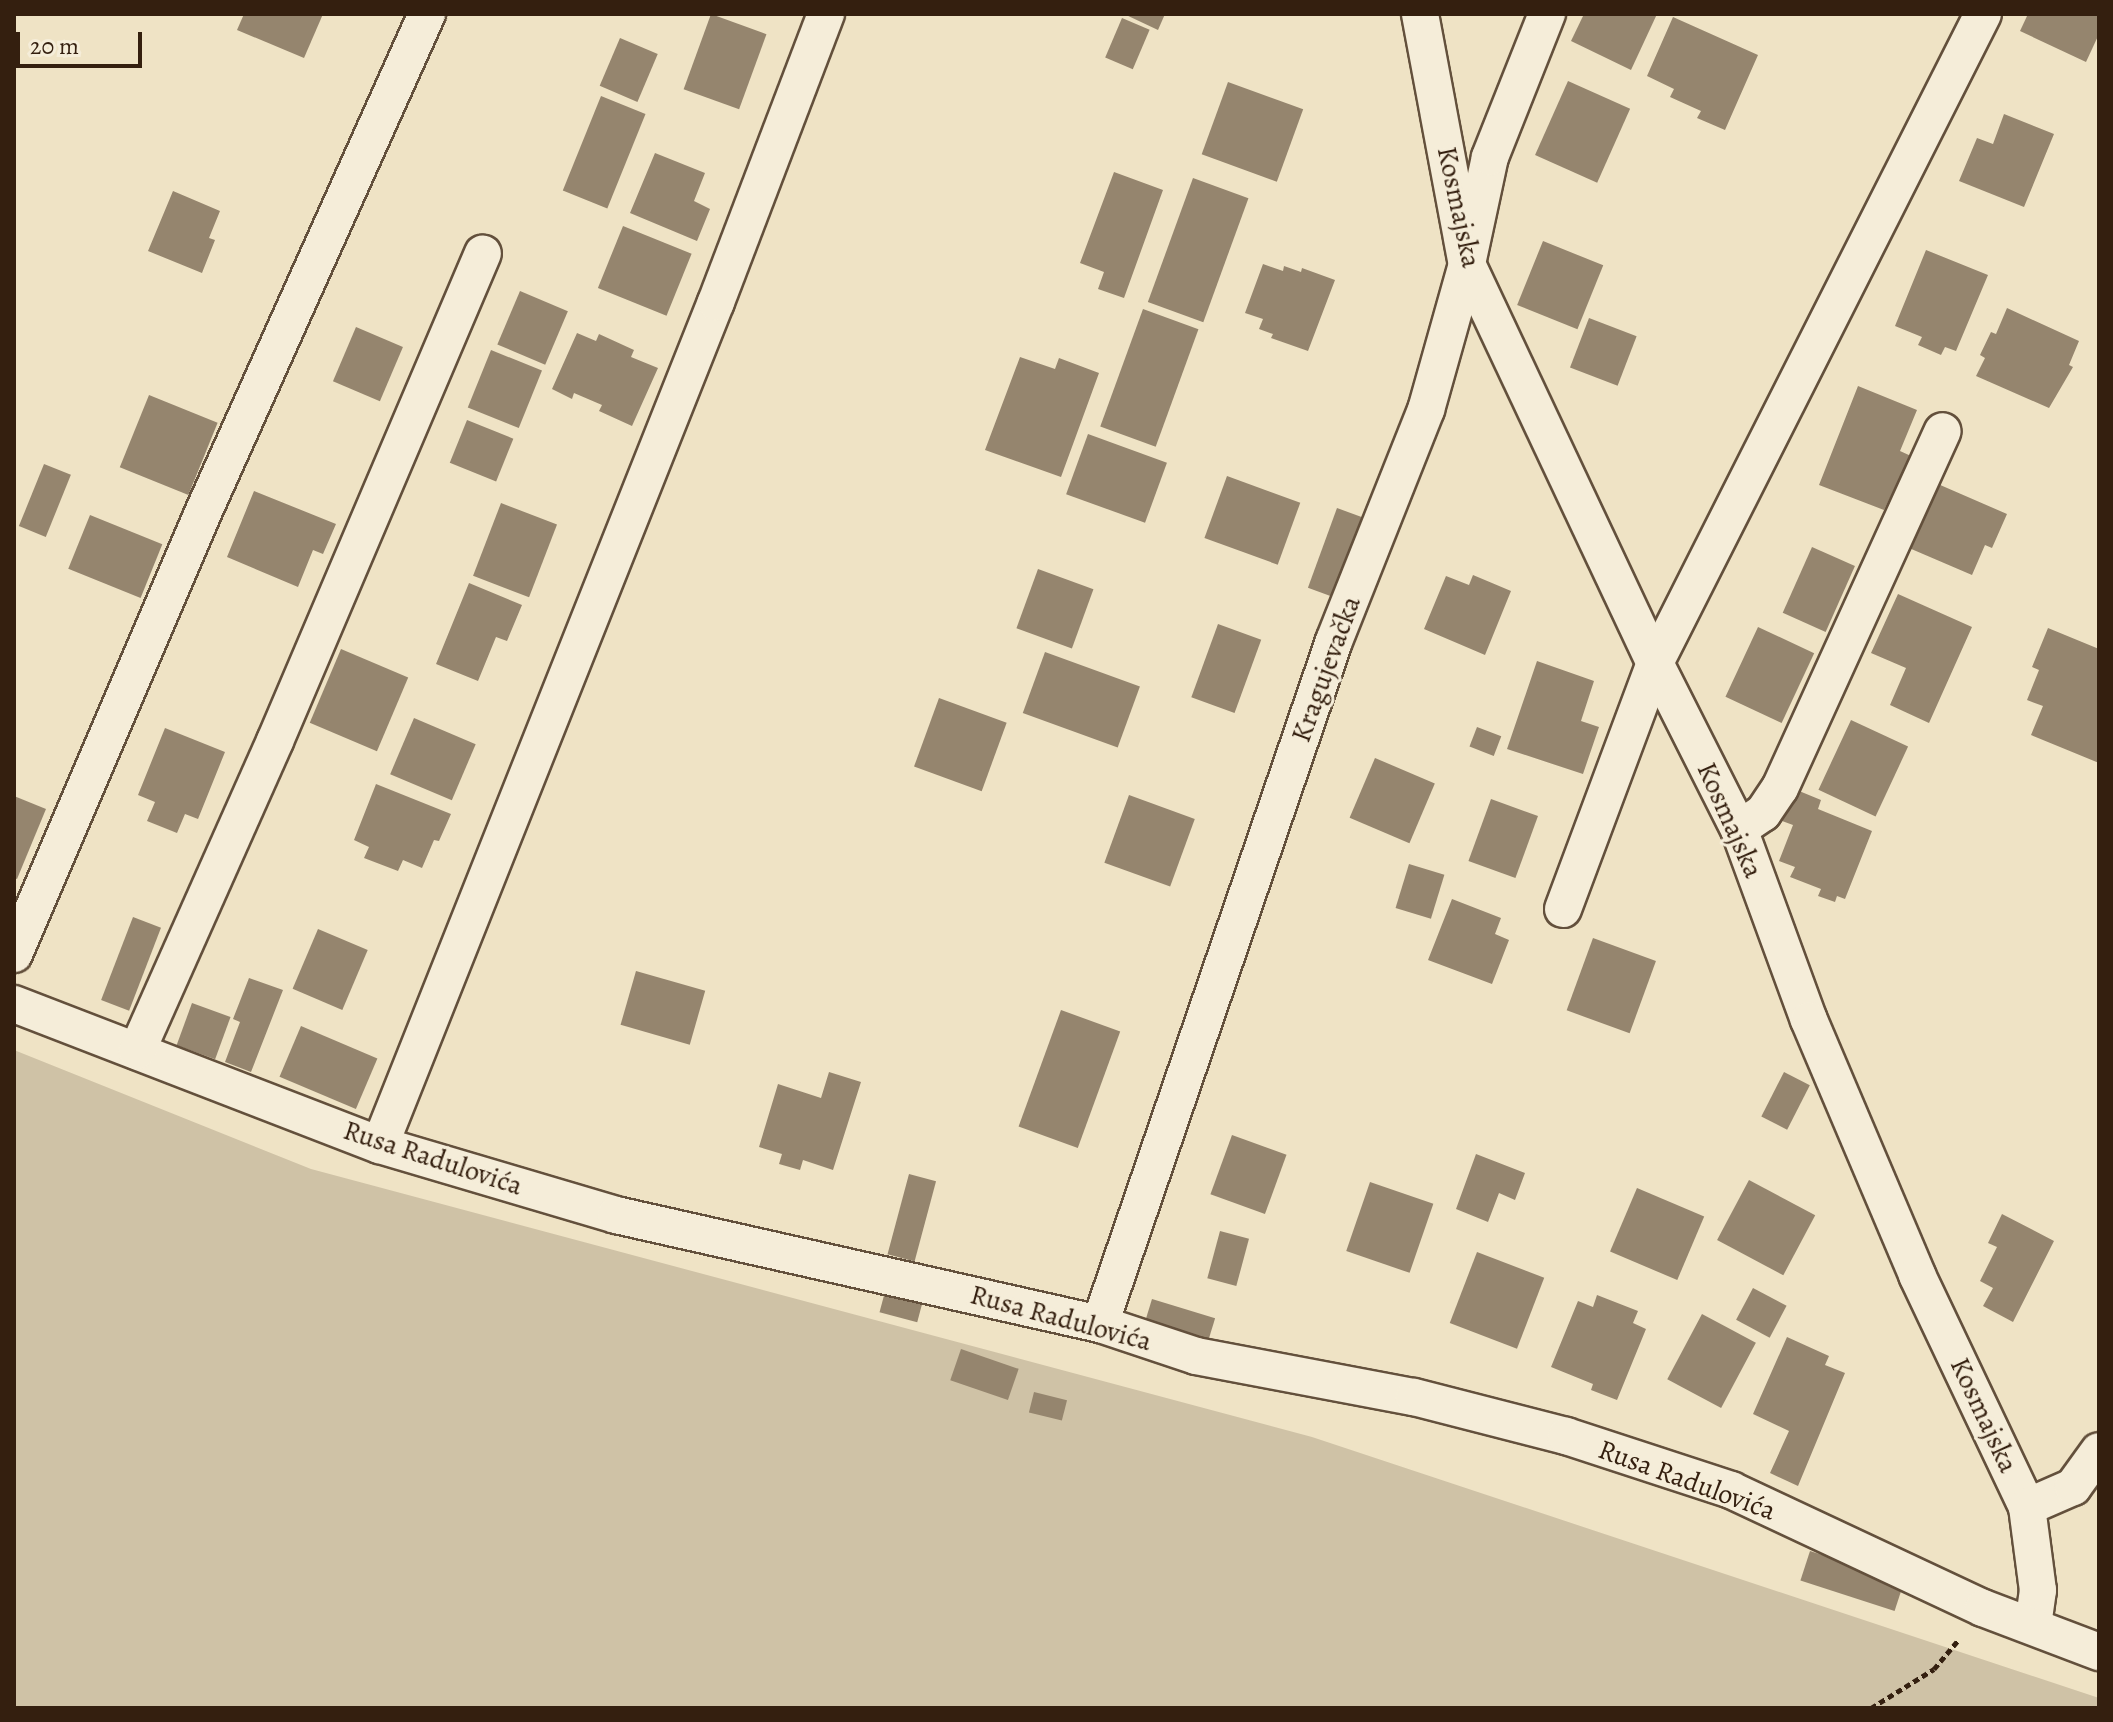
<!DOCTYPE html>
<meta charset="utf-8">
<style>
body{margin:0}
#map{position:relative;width:2113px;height:1722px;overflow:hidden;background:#efe3c5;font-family:Alegreya,serif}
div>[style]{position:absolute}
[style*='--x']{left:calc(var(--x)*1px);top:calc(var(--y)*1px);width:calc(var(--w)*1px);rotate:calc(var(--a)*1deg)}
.green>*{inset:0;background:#cfc2a6}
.building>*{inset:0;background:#95856e;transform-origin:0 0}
.path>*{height:5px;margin-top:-2.5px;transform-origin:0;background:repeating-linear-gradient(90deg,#341f0f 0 6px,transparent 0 10px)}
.roads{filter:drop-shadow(2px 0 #63503c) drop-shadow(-2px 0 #63503c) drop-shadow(0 2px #63503c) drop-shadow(0 -2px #63503c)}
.minor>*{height:36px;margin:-18px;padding:0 18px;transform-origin:18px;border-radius:18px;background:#f5edd9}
span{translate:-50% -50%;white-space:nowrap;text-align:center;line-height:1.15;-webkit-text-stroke:6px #f5edd9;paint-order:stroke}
.street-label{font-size:28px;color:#341f0f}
.frame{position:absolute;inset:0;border:16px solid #341f0f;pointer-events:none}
.scale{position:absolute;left:16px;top:32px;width:126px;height:36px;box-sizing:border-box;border:4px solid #341f0f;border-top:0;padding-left:10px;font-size:24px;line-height:28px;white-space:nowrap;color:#341f0f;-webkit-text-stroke:6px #f5edd9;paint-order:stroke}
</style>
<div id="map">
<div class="green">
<div style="clip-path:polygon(14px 1050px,311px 1169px,1312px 1437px,2099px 1698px,2099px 1708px,14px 1708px)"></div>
</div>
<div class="building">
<div style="clip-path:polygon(244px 14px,323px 14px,304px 58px,237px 30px)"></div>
<div style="left:711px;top:14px;width:59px;height:80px;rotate:20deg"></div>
<div style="clip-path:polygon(1124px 14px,1165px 14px,1158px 30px)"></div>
<div style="clip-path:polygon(1584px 14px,1657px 14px,1631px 70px,1571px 41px)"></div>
<div style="clip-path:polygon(2028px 14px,2099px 14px,2099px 34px,2086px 62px,2020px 31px)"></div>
<div style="clip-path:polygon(1673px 17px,1758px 55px,1725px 130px,1697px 118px,1701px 111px,1670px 97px,1674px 89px,1647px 76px)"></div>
<div style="left:1122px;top:18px;width:30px;height:43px;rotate:23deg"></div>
<div style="left:620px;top:38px;width:41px;height:52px;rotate:23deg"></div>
<div style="left:1568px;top:81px;width:68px;height:81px;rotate:24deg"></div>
<div style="left:1228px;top:82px;width:80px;height:77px;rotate:20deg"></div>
<div style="left:601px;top:96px;width:48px;height:102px;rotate:22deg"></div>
<div style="clip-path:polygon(2004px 114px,2054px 134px,2024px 207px,1959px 181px,1977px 138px,1993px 144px)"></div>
<div style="clip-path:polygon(655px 153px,705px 173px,694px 201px,710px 209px,697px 241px,630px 213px)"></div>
<div style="clip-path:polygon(1114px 172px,1163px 190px,1124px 298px,1098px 289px,1104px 272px,1080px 263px)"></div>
<div style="left:1193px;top:178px;width:59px;height:132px;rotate:20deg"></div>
<div style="clip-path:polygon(173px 191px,220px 211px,209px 238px,215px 240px,202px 273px,148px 251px)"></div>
<div style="left:623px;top:226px;width:74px;height:67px;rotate:22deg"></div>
<div style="left:1543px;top:241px;width:65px;height:69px;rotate:22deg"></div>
<div style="clip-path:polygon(1926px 250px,1988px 275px,1956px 351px,1945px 347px,1941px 355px,1918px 345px,1922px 337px,1895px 326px)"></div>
<div style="clip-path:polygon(1263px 264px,1283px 271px,1284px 266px,1301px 272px,1302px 268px,1335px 280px,1308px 351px,1271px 338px,1273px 334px,1259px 329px,1263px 319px,1245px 313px)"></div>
<div style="left:520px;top:291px;width:52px;height:58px;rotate:23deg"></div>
<div style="clip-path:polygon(2007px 308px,2079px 341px,2069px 365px,2073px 367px,2049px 408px,1976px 376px,1985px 358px,1980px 355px,1991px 332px,1996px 334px)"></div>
<div style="left:1143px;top:309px;width:59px;height:125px;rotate:20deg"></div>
<div style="left:1589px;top:318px;width:51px;height:53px;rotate:21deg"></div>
<div style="left:356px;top:327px;width:51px;height:59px;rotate:23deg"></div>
<div style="clip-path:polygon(577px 333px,596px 341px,599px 334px,634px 350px,631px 357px,658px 368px,632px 426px,599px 411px,602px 405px,574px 393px,572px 399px,552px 389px)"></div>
<div style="left:491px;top:350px;width:55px;height:62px;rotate:22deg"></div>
<div style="clip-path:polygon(1020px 357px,1055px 369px,1059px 358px,1099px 373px,1061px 477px,985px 450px)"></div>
<div style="clip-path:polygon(1858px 386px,1917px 410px,1900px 451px,1911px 456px,1884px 510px,1819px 485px)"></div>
<div style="left:149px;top:395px;width:74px;height:78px;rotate:22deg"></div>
<div style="left:467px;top:420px;width:50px;height:46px;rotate:22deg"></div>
<div style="left:1088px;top:434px;width:84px;height:64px;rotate:20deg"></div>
<div style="left:44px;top:464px;width:29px;height:67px;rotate:22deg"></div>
<div style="left:1227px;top:476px;width:78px;height:66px;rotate:20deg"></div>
<div style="clip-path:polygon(1931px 481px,2007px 514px,1992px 548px,1985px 545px,1972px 575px,1902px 545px)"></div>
<div style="clip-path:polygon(254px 491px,336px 524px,323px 554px,313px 550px,298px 587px,227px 557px)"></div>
<div style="left:501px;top:503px;width:60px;height:78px;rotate:21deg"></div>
<div style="left:1337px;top:508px;width:29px;height:85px;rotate:20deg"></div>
<div style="left:90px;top:515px;width:78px;height:58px;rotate:22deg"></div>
<div style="left:1812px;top:547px;width:47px;height:72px;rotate:24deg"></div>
<div style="left:1038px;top:569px;width:59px;height:63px;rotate:20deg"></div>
<div style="clip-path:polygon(1473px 575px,1511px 591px,1485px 655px,1424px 629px,1446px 576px,1469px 585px)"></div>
<div style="clip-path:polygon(469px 583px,522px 605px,507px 641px,496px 637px,478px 681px,436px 664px)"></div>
<div style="clip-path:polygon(1898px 594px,1972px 627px,1929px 723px,1890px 705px,1906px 668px,1871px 653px)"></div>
<div style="left:1218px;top:624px;width:46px;height:78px;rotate:20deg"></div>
<div style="left:1758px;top:627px;width:62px;height:77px;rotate:25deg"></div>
<div style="clip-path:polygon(2048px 628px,2099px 649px,2099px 763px,2031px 735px,2043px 706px,2027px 700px,2039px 670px,2032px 667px)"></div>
<div style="left:341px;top:649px;width:73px;height:80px;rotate:23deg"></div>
<div style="left:1045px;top:652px;width:101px;height:65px;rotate:20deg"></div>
<div style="clip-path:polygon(1537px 661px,1594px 681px,1581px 721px,1599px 727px,1583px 774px,1507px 749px)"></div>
<div style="left:939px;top:698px;width:72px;height:73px;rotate:20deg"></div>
<div style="left:414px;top:718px;width:67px;height:61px;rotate:23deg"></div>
<div style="left:1851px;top:720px;width:63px;height:77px;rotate:25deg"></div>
<div style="left:1477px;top:727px;width:26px;height:21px;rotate:21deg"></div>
<div style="clip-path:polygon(165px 728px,225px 752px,198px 819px,185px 814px,177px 833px,147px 821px,155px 802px,138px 795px)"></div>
<div style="left:1375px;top:758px;width:65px;height:65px;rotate:23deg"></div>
<div style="clip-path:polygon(376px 784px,451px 814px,439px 841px,434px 840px,422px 868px,403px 860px,398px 871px,364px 858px,369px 847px,354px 840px)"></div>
<div style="clip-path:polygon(1787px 786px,1821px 800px,1818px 809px,1872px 831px,1845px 899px,1837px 896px,1835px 902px,1818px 896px,1821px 889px,1790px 877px,1795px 867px,1779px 861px,1793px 825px,1774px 818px)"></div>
<div style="left:1129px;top:795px;width:70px;height:72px;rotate:20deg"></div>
<div style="clip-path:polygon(14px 796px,46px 809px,17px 879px,14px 878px)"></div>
<div style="left:1491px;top:799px;width:50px;height:66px;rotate:20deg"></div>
<div style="left:1409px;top:864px;width:37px;height:46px;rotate:17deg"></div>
<div style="clip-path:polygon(1452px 899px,1501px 918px,1495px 934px,1509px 940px,1492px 984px,1428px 960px)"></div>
<div style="left:133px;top:917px;width:30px;height:89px;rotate:21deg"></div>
<div style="left:318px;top:929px;width:54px;height:65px;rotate:23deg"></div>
<div style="left:1593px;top:938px;width:67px;height:77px;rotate:20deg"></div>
<div style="left:636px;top:971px;width:72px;height:56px;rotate:16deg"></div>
<div style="clip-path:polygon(249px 978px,283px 990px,251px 1072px,225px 1062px,240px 1022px,233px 1019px)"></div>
<div style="left:192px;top:1003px;width:41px;height:45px;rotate:20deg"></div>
<div style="left:1061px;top:1010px;width:63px;height:124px;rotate:20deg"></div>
<div style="left:301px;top:1026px;width:83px;height:55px;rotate:23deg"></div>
<div style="clip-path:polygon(829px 1072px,861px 1082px,833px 1170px,803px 1160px,800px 1170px,779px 1164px,782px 1154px,759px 1147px,778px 1084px,821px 1098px)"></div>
<div style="left:1784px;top:1072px;width:29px;height:50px;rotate:27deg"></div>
<div style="left:1232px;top:1135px;width:58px;height:63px;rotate:20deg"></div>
<div style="clip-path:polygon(1476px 1154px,1525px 1173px,1515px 1200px,1499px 1193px,1488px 1222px,1456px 1209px)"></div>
<div style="left:909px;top:1174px;width:28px;height:83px;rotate:15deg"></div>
<div style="left:1749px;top:1180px;width:75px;height:68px;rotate:28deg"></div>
<div style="left:1370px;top:1182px;width:67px;height:73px;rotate:19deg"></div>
<div style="left:1637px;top:1188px;width:73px;height:69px;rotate:23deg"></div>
<div style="clip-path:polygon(2002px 1214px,2054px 1241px,2013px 1322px,1983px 1306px,1993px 1288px,1980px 1281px,1997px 1247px,1988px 1243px)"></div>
<div style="left:1220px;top:1231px;width:30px;height:49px;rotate:15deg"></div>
<div style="left:1477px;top:1252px;width:72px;height:76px;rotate:21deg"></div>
<div style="left:886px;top:1288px;width:39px;height:25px;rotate:15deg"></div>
<div style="left:1753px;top:1288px;width:38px;height:36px;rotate:28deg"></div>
<div style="clip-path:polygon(1597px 1295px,1638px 1311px,1633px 1323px,1646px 1329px,1617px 1400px,1591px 1390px,1593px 1384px,1551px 1367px,1578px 1301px,1593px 1307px)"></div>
<div style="left:1152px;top:1299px;width:66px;height:22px;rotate:17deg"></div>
<div style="left:1702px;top:1314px;width:61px;height:74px;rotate:28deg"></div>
<div style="clip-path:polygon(1787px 1337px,1829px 1356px,1825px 1365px,1845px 1373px,1798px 1486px,1770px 1473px,1789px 1431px,1753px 1414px)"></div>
<div style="left:961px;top:1349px;width:61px;height:33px;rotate:19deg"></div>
<div style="left:1034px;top:1392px;width:34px;height:21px;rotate:14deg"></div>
<div style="left:1810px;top:1551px;width:99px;height:31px;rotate:18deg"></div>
</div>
<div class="path">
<div style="--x:1871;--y:1708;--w:74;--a:-31.8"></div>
<div style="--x:1934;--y:1669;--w:38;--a:-50"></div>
</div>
<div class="roads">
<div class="minor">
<div style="--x:1420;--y:14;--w:254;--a:79.4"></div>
<div style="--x:1467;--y:264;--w:441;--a:64.8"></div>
<div style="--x:1655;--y:663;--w:186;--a:63.2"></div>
<div style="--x:1739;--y:829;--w:203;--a:69.9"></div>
<div style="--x:1809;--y:1020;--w:277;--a:67"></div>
<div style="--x:1917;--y:1275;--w:257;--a:64.6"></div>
<div style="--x:2027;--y:1507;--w:84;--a:82.5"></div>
<div style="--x:2038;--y:1590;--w:36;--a:98"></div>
<div style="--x:1739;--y:829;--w:29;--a:-34"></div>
<div style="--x:1763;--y:813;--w:30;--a:-56"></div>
<div style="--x:1780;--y:788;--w:392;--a:-65.5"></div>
<div style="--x:1563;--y:909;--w:263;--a:-69.5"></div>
<div style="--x:1655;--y:663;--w:727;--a:-63.19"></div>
<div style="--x:14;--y:954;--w:478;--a:-66.8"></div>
<div style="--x:202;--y:515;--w:549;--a:-65.82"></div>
<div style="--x:14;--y:1004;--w:392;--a:21.1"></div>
<div style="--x:380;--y:1145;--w:246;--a:16.5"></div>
<div style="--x:616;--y:1215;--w:496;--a:12.7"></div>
<div style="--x:1100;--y:1324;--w:101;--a:18.4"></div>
<div style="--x:1196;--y:1356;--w:222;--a:10.7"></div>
<div style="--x:1414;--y:1397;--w:157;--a:14.4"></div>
<div style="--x:1566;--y:1436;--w:174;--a:18.1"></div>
<div style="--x:1731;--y:1490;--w:278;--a:25.1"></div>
<div style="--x:1983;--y:1608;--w:124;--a:20.8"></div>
<div style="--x:137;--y:1051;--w:339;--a:-66"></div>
<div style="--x:275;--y:741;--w:530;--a:-66.91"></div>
<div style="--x:380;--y:1145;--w:907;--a:-68.27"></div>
<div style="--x:716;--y:302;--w:308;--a:-69.1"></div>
<div style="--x:1100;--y:1324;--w:722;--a:-71.09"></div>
<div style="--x:1334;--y:641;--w:249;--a:-68.3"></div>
<div style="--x:1426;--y:410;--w:152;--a:-74.3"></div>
<div style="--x:1467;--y:264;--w:109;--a:-77.9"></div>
<div style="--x:1490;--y:157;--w:154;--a:-68.3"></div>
<div style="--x:2027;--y:1507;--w:50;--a:-23.5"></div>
<div style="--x:2073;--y:1487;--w:44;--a:-54.2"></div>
</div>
</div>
<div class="street-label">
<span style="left:1459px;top:207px;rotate:78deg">Kosmajska</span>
<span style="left:1326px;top:669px;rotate:-70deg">Kragujevačka</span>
<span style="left:1730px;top:820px;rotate:66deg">Kosmajska</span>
<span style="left:433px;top:1158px;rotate:18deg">Rusa Radulovića</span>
<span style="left:1061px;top:1318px;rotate:15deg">Rusa Radulovića</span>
<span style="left:1984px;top:1415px;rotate:65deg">Kosmajska</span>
<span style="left:1687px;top:1480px;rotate:20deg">Rusa Radulovića</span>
</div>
<div class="frame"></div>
<div class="scale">20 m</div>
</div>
